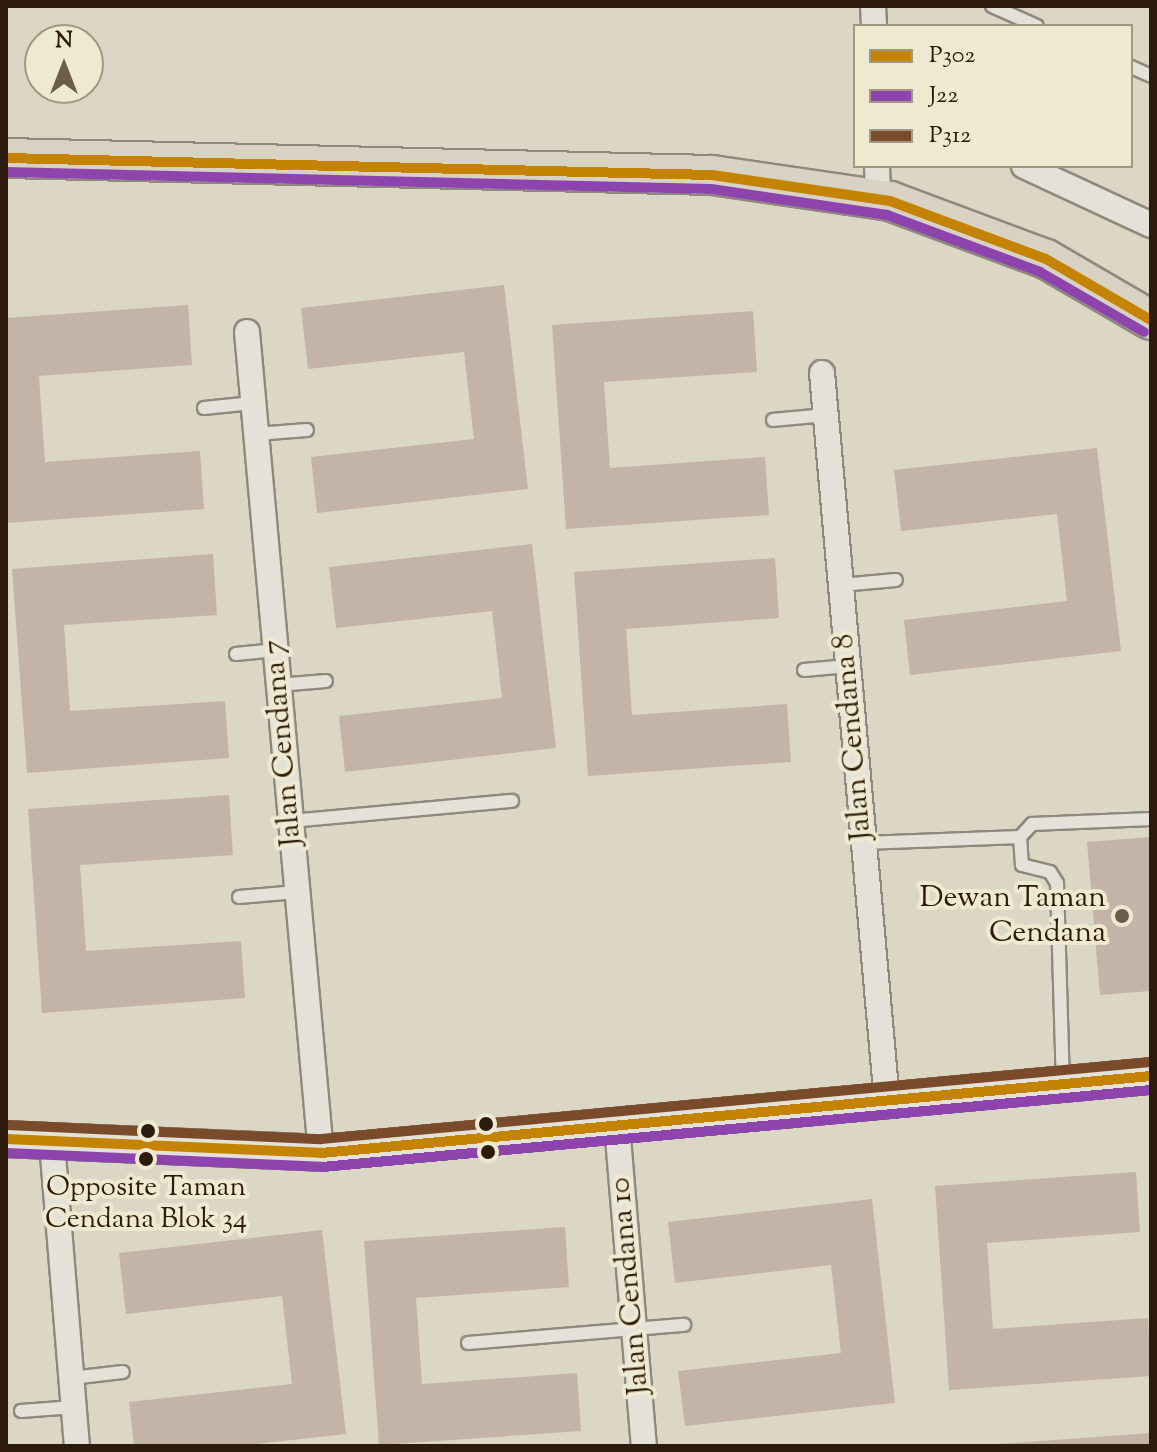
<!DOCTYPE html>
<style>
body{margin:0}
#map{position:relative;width:1157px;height:1452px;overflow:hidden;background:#dcd7c4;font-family:"Sorts Mill Goudy",serif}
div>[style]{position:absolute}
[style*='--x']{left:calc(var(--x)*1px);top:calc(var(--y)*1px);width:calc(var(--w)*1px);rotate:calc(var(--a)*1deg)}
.building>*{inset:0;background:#c4b3a7}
.roads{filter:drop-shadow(2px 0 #8e897c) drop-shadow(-2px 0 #8e897c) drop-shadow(0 2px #8e897c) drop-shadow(0 -2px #8e897c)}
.lane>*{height:12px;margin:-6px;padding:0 6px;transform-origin:6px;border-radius:6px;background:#e4e1d8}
.street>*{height:24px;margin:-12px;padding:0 12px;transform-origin:12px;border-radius:12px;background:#e4e1d8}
.secondary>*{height:34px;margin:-17px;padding:0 17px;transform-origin:17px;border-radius:17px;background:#e4e1d8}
.primary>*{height:38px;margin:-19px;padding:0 19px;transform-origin:19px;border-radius:19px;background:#d8d2c3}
.bus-1>*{height:10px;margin:-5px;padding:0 5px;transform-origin:5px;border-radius:5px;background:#c48302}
.bus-2>*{height:10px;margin:-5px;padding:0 5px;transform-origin:5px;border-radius:5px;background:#8e44ad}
.bus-3>*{height:10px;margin:-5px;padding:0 5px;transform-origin:5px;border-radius:5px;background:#7a4b2a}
.dots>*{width:22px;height:22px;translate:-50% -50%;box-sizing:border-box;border:4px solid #efe9d2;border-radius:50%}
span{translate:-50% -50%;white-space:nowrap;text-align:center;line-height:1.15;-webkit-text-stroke:8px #efe9d2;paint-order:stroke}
.bus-label{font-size:28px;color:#2c1b0a}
.street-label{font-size:30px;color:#2c1b0a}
.poi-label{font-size:30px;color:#2c1b0a}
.right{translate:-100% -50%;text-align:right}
.frame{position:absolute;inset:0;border:8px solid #2c1b0a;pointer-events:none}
.legend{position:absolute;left:853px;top:24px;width:280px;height:144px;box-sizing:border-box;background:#efe9d2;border:2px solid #a19782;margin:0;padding:10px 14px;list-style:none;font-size:24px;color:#2c1b0a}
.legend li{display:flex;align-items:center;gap:16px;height:40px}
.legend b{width:40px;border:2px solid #a19782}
.north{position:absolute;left:24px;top:24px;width:80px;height:80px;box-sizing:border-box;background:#efe9d2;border:2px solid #a19782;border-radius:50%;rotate:0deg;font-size:22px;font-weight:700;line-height:32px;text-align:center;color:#2c1b0a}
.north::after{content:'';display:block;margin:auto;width:28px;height:36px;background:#6a5d4b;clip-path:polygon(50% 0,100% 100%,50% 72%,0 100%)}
</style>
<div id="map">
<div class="building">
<div style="clip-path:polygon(504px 285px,528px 489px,317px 513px,311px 457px,474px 439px,464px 352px,308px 369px,301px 308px)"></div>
<div style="clip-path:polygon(188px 305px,192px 365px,39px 376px,45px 462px,200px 451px,204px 509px,6px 523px,6px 318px)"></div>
<div style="clip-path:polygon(753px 311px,757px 372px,604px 382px,610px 468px,765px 457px,769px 515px,566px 529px,552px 325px)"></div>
<div style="clip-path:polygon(1097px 448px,1121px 651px,910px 675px,904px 620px,1067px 601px,1057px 514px,901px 531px,894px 470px)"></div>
<div style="clip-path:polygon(532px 544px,556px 748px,345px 772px,339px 716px,502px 698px,492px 611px,336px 628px,329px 567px)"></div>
<div style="clip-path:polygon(213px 554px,217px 615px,64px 625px,70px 711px,225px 701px,229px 758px,27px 773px,12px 569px)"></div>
<div style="clip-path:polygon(775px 558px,779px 618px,626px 629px,632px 715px,787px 704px,791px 762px,588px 776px,574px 572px)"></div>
<div style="clip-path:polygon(229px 795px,233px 855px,80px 865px,86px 951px,241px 941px,245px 998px,42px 1013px,28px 809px)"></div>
<div style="clip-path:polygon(1151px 837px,1151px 991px,1100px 995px,1087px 842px)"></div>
<div style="clip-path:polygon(1136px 1172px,1140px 1232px,987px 1243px,993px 1329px,1148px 1318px,1151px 1376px,949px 1390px,935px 1186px)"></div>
<div style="clip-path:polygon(872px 1199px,895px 1403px,685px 1426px,678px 1371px,841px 1353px,831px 1265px,675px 1283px,668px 1222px)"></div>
<div style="clip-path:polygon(565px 1227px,569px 1287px,416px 1298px,422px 1384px,577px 1373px,581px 1431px,379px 1445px,364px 1241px)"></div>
<div style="clip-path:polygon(322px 1230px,346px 1434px,239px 1446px,134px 1446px,129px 1402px,292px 1384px,282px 1296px,126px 1314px,119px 1253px)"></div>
<div style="clip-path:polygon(1151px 1433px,1151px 1446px,997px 1446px,997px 1444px)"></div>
</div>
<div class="roads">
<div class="lane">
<div style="--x:992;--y:6;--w:49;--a:24"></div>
<div style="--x:1131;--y:67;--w:22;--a:24"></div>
<div style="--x:204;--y:408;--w:49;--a:-5.8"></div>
<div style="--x:773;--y:420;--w:52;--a:-5.5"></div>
<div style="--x:256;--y:434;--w:51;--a:-4.5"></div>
<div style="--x:841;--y:585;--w:55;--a:-5.2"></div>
<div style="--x:236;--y:654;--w:40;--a:-5.7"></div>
<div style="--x:804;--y:670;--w:44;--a:-5.2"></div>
<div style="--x:278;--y:685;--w:48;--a:-4.8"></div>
<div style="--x:291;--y:821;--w:222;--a:-5.2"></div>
<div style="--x:1020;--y:837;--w:28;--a:86"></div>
<div style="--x:1022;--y:865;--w:29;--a:14"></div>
<div style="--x:1050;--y:872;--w:13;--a:58"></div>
<div style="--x:1057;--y:883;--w:197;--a:88.3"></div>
<div style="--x:864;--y:843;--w:156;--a:-2.2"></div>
<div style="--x:1020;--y:837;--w:18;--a:-47"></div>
<div style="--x:1032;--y:824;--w:119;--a:-2.4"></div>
<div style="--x:239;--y:897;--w:58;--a:-4.9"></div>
<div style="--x:468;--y:1343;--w:217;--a:-4.8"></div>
<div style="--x:71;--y:1378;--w:52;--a:-6.6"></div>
<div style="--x:21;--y:1411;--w:53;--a:-4.3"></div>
</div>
<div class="street">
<div style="--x:873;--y:6;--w:20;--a:87"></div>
<div style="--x:877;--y:166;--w:33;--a:88"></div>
<div style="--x:1024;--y:166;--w:140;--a:24.9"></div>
<div style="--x:247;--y:332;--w:824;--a:84.85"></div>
<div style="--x:822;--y:373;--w:731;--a:84.9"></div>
<div style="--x:617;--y:1126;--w:321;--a:85.2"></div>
<div style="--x:52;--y:1143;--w:304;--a:85.3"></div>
</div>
<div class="secondary">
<div style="--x:6;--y:1139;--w:315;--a:2.5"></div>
<div style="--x:321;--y:1153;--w:834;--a:-5.3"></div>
</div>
<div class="primary">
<div style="--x:6;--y:158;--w:706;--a:1.38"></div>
<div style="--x:712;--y:175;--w:180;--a:8.3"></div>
<div style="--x:890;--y:201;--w:166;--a:20.4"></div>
<div style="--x:1046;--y:259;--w:121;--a:30.2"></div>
</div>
</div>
<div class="bus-1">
<div style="--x:6;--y:158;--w:706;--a:1.38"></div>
<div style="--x:712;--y:175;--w:180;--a:8.3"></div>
<div style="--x:890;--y:201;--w:166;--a:20.4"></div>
<div style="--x:1046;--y:259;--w:121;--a:30.2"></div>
<div style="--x:6;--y:1139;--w:315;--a:2.5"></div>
<div style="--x:321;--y:1153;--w:834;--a:-5.3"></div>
</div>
<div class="bus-2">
<div style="--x:6;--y:172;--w:705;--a:1.38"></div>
<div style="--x:711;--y:189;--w:178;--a:8.4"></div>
<div style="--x:887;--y:215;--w:163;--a:20.4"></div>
<div style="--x:1040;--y:272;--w:120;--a:30"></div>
<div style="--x:6;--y:1153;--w:316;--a:2.5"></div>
<div style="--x:322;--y:1167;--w:833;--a:-5.31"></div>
</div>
<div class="bus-3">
<div style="--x:7;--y:1125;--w:314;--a:2.6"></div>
<div style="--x:321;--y:1139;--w:833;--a:-5.31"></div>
</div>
<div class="dots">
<div style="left:1122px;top:916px;background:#6a5d4b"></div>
<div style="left:486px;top:1124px;background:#2c1b0a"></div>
<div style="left:148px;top:1131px;background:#2c1b0a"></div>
<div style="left:488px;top:1152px;background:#2c1b0a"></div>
<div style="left:146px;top:1159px;background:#2c1b0a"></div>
</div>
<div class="bus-label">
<span style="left:146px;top:1204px">Opposite Taman<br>Cendana Blok 34</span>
</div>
<div class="street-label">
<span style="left:854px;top:737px;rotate:-95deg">Jalan Cendana 8</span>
<span style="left:284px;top:743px;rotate:-95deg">Jalan Cendana 7</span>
<span style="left:631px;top:1286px;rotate:-95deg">Jalan Cendana 10</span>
</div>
<div class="poi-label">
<span class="right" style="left:1106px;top:916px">Dewan Taman<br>Cendana</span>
</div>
<div class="frame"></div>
<ul class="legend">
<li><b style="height:10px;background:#c48302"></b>P302</li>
<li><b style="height:10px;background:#8e44ad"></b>J22</li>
<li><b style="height:10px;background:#7a4b2a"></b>P312</li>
</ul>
<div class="north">N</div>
</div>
